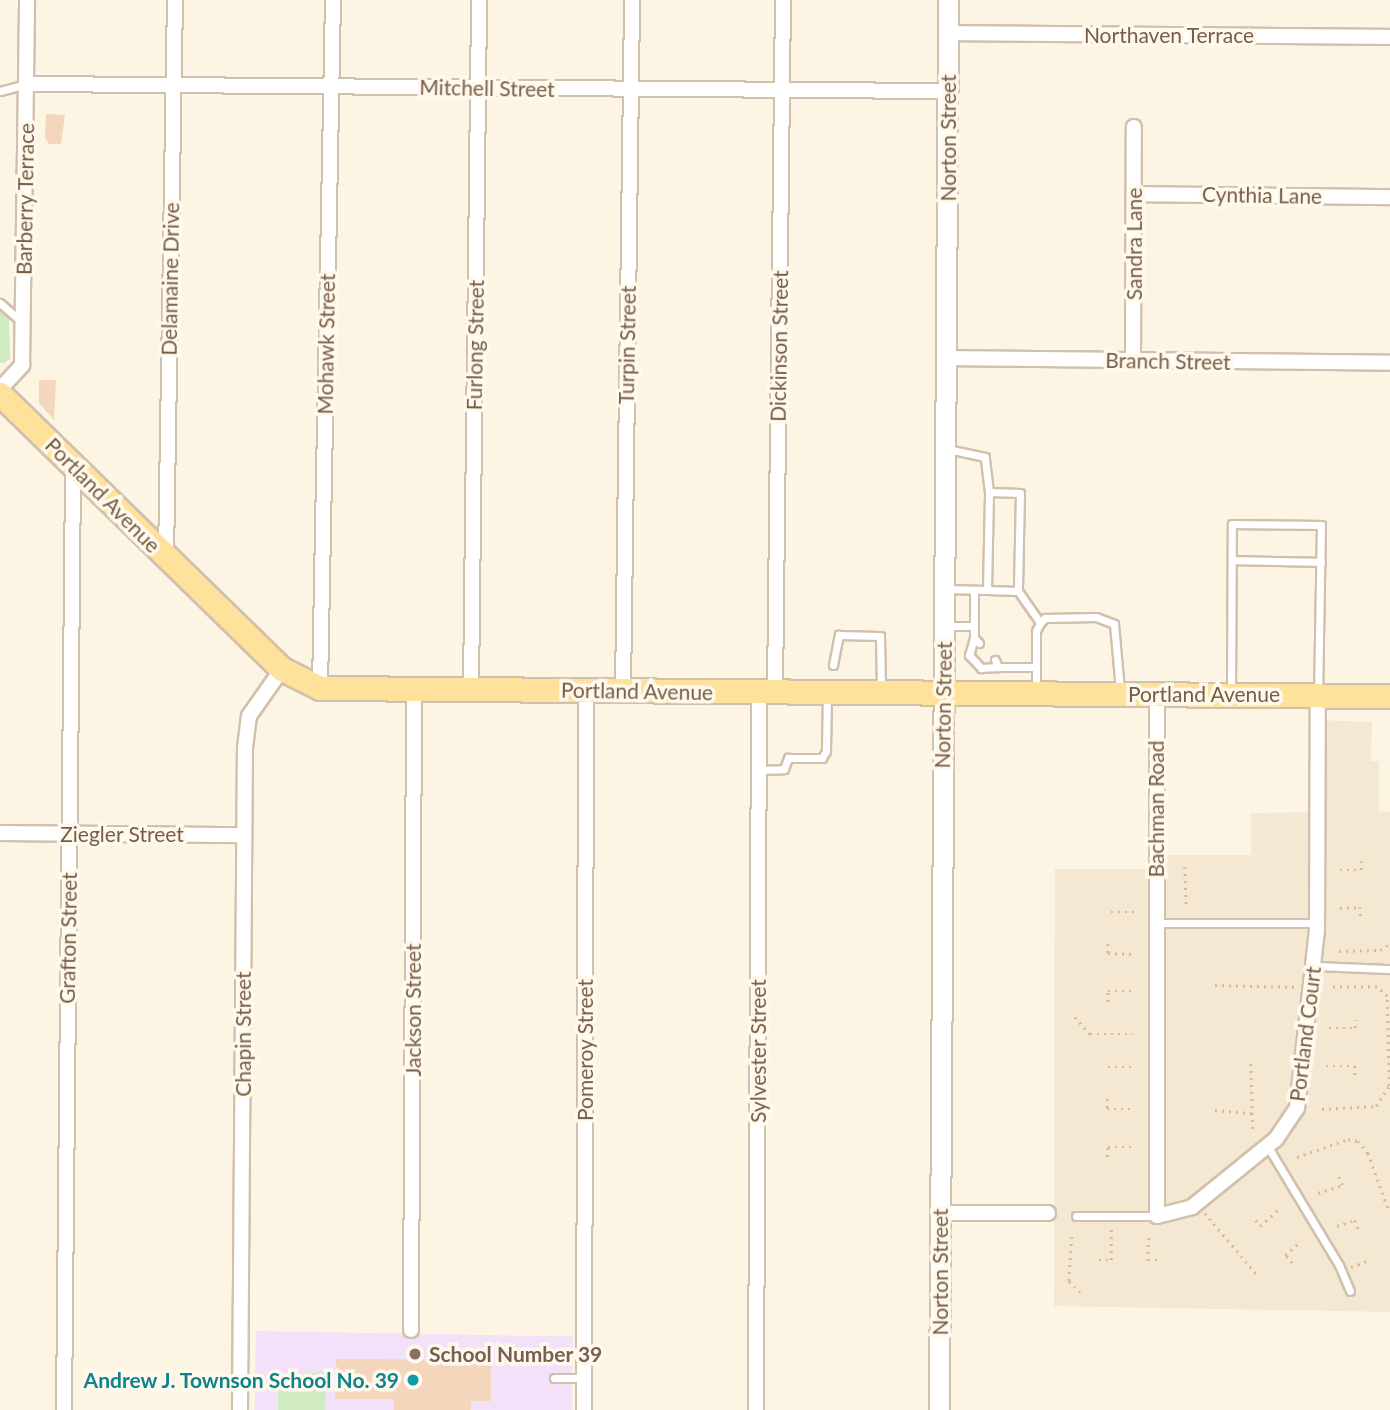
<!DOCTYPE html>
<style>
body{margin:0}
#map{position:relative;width:1390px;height:1410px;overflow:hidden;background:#fdf5e4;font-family:Lato,sans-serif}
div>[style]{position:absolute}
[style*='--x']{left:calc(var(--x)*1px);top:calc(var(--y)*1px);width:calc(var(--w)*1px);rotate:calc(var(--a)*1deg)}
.residential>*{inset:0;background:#f5e8d2}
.education>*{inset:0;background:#f2e1f9;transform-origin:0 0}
.green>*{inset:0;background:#d0ebc2}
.building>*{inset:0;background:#f3d6bb}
.path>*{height:2.5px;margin-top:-1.25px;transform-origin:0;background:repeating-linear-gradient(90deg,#d8b99e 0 2px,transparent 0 7px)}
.roads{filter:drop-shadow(2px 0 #d1c0ad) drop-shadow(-2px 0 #d1c0ad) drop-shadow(0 2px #d1c0ad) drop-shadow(0 -2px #d1c0ad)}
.service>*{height:7px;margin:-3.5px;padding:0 3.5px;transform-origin:3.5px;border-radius:3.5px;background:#fff}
.minor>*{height:14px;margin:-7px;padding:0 7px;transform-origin:7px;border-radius:7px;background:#fff}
.secondary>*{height:19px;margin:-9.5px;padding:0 9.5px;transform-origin:9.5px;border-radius:9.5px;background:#fff}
.primary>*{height:23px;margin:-11.5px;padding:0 11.5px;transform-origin:11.5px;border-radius:11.5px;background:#fee19b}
.dots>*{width:19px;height:19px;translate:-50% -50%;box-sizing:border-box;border:4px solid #fff9eb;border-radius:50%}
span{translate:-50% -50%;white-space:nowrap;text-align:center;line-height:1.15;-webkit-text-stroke:7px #fff9eb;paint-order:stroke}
.street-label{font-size:21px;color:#775d49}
.education-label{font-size:21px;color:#785e54;font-weight:700}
.left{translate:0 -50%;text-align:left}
.culture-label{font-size:21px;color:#0d838f;font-weight:700}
.right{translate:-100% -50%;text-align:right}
</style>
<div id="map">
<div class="residential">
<div style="clip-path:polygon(1318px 720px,1372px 722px,1371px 761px,1379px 761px,1379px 811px,1390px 812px,1390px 1312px,1054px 1306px,1055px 869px,1163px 869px,1163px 855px,1251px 855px,1251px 813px,1318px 812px)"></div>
</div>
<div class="education">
<div style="left:256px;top:1331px;width:317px;height:79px;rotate:1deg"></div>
</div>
<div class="green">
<div style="clip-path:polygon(0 308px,9px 317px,10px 359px,4px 363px,0 363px)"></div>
<div style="clip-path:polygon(326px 1371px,325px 1410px,278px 1410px,278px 1386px,305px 1374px)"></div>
</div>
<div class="building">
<div style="clip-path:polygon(46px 114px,65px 115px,61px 144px,49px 144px,45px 138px)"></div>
<div style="clip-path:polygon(39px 380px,56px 380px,54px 420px,39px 403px)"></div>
<div style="clip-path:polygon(336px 1359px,491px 1360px,491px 1401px,471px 1401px,471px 1410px,394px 1410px,394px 1399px,335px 1399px)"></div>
</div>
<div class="path">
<div style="--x:1185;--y:867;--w:37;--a:88"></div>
<div style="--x:1340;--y:870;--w:21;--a:0"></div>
<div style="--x:1361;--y:870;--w:9;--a:-90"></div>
<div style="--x:1340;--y:908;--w:20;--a:-3"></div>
<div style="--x:1360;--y:907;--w:11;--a:85"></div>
<div style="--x:1111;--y:912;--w:23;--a:0"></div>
<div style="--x:1108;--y:944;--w:9;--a:90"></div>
<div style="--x:1108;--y:953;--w:26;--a:2"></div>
<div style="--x:1339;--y:951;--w:41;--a:-1.4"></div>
<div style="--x:1380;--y:950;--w:12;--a:-31"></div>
<div style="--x:1215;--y:985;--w:84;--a:1.4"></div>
<div style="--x:1108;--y:1002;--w:11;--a:-90"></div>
<div style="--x:1108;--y:991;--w:25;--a:0"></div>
<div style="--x:1075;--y:1017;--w:23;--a:49"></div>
<div style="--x:1090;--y:1034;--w:43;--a:0"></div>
<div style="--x:1329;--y:1028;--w:26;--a:0"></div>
<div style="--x:1355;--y:1028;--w:8;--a:-90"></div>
<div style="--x:1251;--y:1064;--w:66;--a:88.3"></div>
<div style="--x:1326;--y:1066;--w:29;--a:0"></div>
<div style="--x:1355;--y:1066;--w:9;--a:90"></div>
<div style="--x:1108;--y:1067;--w:25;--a:0"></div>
<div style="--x:1108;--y:1099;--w:10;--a:96"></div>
<div style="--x:1107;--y:1109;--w:26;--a:0"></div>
<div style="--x:1322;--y:1109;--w:54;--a:-3.2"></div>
<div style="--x:1376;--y:1106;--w:24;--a:-57"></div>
<div style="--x:1389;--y:1086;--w:90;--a:-91.3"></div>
<div style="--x:1387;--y:996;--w:13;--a:-138"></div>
<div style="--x:1377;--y:987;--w:44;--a:180"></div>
<div style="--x:1215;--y:1110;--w:37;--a:5"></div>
<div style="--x:1107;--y:1157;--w:10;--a:-84"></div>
<div style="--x:1108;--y:1147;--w:25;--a:0"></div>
<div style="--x:1297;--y:1157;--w:54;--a:-19.4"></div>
<div style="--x:1348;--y:1139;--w:10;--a:11"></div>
<div style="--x:1358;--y:1141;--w:16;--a:50"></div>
<div style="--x:1368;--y:1153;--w:59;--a:70"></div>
<div style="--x:1318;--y:1193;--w:25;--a:-18"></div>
<div style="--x:1342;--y:1185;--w:9;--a:-111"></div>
<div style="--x:1205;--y:1213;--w:82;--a:49.9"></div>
<div style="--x:1256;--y:1220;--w:7;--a:56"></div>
<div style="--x:1260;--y:1226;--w:27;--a:-42"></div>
<div style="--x:1337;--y:1226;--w:19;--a:-18"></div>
<div style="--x:1355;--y:1220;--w:12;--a:70"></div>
<div style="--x:1072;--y:1237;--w:44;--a:93.9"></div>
<div style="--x:1069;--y:1281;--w:16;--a:45"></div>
<div style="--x:1149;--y:1238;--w:22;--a:93"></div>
<div style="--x:1148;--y:1260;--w:9;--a:0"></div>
<div style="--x:1099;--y:1260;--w:12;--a:0"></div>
<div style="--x:1111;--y:1260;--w:33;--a:-90"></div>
<div style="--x:1292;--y:1263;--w:11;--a:-131"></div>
<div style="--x:1285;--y:1255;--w:20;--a:-41"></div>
<div style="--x:1351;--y:1267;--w:20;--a:-20"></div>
</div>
<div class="roads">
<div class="service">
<div style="--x:0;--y:91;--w:27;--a:-15"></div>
<div style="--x:0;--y:303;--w:29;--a:41"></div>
<div style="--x:989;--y:492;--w:31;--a:2"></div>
<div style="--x:1020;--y:493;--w:98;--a:91.2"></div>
<div style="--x:1232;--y:560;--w:89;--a:1.3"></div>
<div style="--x:945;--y:589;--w:42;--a:1.4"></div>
<div style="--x:987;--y:590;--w:98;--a:-88.8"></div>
<div style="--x:989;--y:492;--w:35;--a:-97"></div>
<div style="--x:985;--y:457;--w:40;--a:-168"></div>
<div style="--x:974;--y:590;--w:48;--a:90"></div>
<div style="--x:974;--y:638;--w:7;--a:45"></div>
<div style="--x:987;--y:590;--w:31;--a:2"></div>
<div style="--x:1018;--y:591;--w:39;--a:55"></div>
<div style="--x:946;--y:626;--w:27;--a:0"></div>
<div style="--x:974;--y:638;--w:18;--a:106"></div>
<div style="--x:969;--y:655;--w:18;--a:47"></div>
<div style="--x:981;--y:668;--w:17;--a:-3"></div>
<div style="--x:995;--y:660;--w:8;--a:67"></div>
<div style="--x:998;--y:667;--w:36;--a:0"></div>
<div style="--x:833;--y:665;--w:31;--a:-79"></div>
<div style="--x:839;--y:635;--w:41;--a:1.4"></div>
<div style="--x:880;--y:636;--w:51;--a:88.9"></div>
<div style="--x:1036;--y:690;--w:59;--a:-90"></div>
<div style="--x:1036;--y:631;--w:9;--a:-63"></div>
<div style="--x:1040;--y:623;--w:7;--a:-45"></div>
<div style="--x:1045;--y:618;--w:51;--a:-1.1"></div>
<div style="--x:1096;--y:617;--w:19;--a:21"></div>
<div style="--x:1114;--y:624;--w:66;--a:84.8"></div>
<div style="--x:1231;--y:690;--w:166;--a:-89.7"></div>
<div style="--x:1232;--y:524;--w:89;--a:0.6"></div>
<div style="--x:1321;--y:525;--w:166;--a:91"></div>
<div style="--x:759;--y:770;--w:25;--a:-2"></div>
<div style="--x:784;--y:769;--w:12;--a:-70"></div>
<div style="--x:788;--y:758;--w:34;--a:0"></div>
<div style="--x:822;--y:758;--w:8;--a:-60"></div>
<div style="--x:826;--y:751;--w:55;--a:-89"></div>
<div style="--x:1157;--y:923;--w:160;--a:0"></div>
<div style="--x:1314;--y:966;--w:76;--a:2.3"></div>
<div style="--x:1268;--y:1147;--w:138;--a:59"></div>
<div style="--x:1339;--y:1265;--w:28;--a:67"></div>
<div style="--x:1076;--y:1216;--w:81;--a:0"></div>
<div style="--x:554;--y:1378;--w:30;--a:0"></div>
</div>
<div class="minor">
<div style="--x:948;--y:33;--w:442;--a:0.5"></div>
<div style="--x:27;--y:84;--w:921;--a:0.44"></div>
<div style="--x:1134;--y:194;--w:256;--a:0.7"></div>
<div style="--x:947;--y:358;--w:443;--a:0.6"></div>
<div style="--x:1133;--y:360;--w:233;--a:-89.8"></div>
<div style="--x:0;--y:389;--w:33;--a:-47"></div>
<div style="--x:22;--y:365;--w:365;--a:-89.2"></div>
<div style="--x:166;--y:558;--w:558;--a:-89.08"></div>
<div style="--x:320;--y:688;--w:688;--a:-88.92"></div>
<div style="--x:471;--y:689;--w:689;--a:-89.33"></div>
<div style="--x:623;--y:691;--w:691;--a:-89.25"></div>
<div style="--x:775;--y:692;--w:692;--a:-89.34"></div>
<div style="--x:1157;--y:694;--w:522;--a:90"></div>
<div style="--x:1157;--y:1216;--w:36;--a:-14"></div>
<div style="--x:1192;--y:1207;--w:108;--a:-39"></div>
<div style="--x:1276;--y:1139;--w:37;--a:-56"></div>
<div style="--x:1297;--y:1108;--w:178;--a:-83.6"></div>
<div style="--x:1317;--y:931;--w:236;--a:-89.8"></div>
<div style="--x:0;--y:833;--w:244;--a:0.5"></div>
<div style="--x:940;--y:1213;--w:108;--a:0"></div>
<div style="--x:411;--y:1330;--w:641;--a:-89.73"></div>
<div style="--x:64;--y:1410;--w:944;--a:-89.45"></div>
<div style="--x:240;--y:1410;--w:662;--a:-89.57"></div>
<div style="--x:245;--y:748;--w:32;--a:-83"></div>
<div style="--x:249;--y:716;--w:57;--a:-54.9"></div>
<div style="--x:584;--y:1410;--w:720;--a:-89.84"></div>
<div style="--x:756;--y:1410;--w:718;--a:-89.76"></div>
</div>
<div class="secondary">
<div style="--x:939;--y:1410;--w:1410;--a:-89.63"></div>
</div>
<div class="primary">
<div style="--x:0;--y:394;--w:394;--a:44.3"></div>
<div style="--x:282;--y:669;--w:42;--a:26.6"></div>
<div style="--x:320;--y:688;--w:1070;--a:0.43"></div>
</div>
</div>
<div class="dots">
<div style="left:415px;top:1354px;background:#8d6e63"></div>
<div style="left:413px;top:1380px;background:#0f9aa8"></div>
</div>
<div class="street-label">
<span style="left:1169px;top:35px">Northaven Terrace</span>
<span style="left:487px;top:88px;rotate:1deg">Mitchell Street</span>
<span style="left:948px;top:138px;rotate:-90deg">Norton Street</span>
<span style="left:1262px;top:195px;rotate:1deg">Cynthia Lane</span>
<span style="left:25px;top:199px;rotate:-89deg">Barberry Terrace</span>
<span style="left:1134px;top:244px;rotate:-90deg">Sandra Lane</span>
<span style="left:170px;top:279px;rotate:-89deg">Delamaine Drive</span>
<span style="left:326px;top:344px;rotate:-89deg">Mohawk Street</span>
<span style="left:475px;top:345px;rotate:-89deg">Furlong Street</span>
<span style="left:627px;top:345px;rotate:-89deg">Turpin Street</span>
<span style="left:779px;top:346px;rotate:-89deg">Dickinson Street</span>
<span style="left:1168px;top:361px;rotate:1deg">Branch Street</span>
<span style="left:103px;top:495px;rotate:45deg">Portland Avenue</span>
<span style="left:637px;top:691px;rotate:1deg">Portland Avenue</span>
<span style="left:1204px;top:694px">Portland Avenue</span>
<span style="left:943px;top:705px;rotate:-89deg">Norton Street</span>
<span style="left:1156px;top:809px;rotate:-90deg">Bachman Road</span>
<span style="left:122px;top:834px">Ziegler Street</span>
<span style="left:68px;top:938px;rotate:-89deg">Grafton Street</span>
<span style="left:413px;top:1010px;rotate:-90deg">Jackson Street</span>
<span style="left:243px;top:1034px;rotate:-90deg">Chapin Street</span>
<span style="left:1305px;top:1034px;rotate:-83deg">Portland Court</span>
<span style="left:585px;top:1050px;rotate:-90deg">Pomeroy Street</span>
<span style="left:758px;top:1051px;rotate:-90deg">Sylvester Street</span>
<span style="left:940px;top:1272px;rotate:-90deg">Norton Street</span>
</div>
<div class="education-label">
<span class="left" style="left:429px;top:1354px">School Number 39</span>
</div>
<div class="culture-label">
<span class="right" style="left:399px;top:1380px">Andrew J. Townson School No. 39</span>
</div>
</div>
